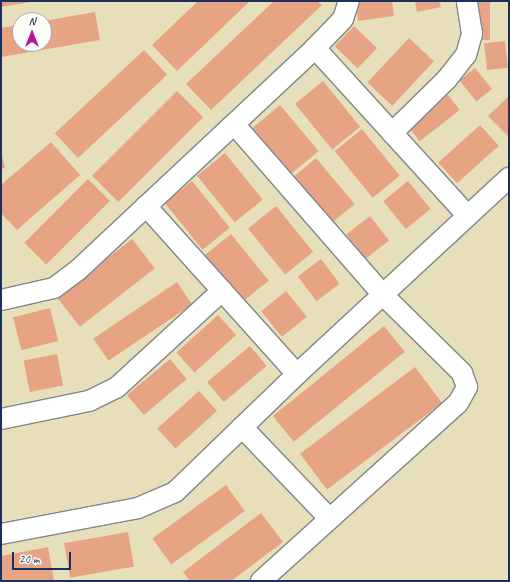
<!DOCTYPE html>
<style>
body{margin:0}
#map{position:relative;width:510px;height:582px;overflow:hidden;background:#e7dfb9;font-family:Caveat,sans-serif}
div>[style]{position:absolute}
[style*='--x']{left:calc(var(--x)*1px);top:calc(var(--y)*1px);width:calc(var(--w)*1px);rotate:calc(var(--a)*1deg)}
.building>*{inset:0;background:#e6a485;transform-origin:0 0}
.roads{filter:drop-shadow(1px 0 #81878c) drop-shadow(-1px 0 #81878c) drop-shadow(0 1px #81878c) drop-shadow(0 -1px #81878c)}
.street>*{height:20px;margin:-10px;padding:0 10px;transform-origin:10px;border-radius:10px;background:#fff}
span{translate:-50% -50%;white-space:nowrap;text-align:center;line-height:1.15;-webkit-text-stroke:3px #fdfcf7;paint-order:stroke}
.frame{position:absolute;inset:0;border:2px solid #1b2f5e;pointer-events:none}
.north{position:absolute;left:12px;top:12px;width:40px;height:40px;box-sizing:border-box;background:#fdfcf7;border:1px solid #a3aaba;border-radius:50%;rotate:0deg;font-size:11px;font-weight:700;line-height:16px;text-align:center;color:#1b2f5e}
.north::after{content:'';display:block;margin:auto;width:14px;height:18px;background:#b5179e;clip-path:polygon(50% 0,100% 100%,50% 72%,0 100%)}
.scale{position:absolute;left:12px;top:552px;width:59px;height:18px;box-sizing:border-box;border:2px solid #1b2f5e;border-top:0;padding-left:5px;font-size:12px;line-height:14px;white-space:nowrap;color:#1b2f5e;-webkit-text-stroke:3px #fdfcf7;paint-order:stroke}
</style>
<div id="map">
<div class="building">
<div style="clip-path:polygon(1px 1px,30px 1px,30px 2px,1px 7px)"></div>
<div style="clip-path:polygon(198px 1px,250px 1px,177px 71px,152px 45px)"></div>
<div style="clip-path:polygon(274px 1px,317px 1px,322px 5px,211px 110px,186px 84px)"></div>
<div style="clip-path:polygon(356px 1px,392px 1px,394px 16px,358px 21px)"></div>
<div style="clip-path:polygon(415px 1px,439px 1px,441px 7px,417px 12px)"></div>
<div style="left:473px;top:1px;width:17px;height:39px"></div>
<div style="clip-path:polygon(95px 12px,100px 40px,1px 57px,1px 28px,20px 25px,20px 44px,44px 44px,44px 21px)"></div>
<div style="left:354px;top:26px;width:32px;height:28px;rotate:44deg"></div>
<div style="left:409px;top:38px;width:34px;height:61px;rotate:43deg"></div>
<div style="left:505px;top:41px;width:27px;height:21px;rotate:84deg"></div>
<div style="left:144px;top:50px;width:34px;height:122px;rotate:47deg"></div>
<div style="left:475px;top:68px;width:27px;height:20px;rotate:51deg"></div>
<div style="left:323px;top:81px;width:59px;height:36px;rotate:51deg"></div>
<div style="left:177px;top:91px;width:37px;height:120px;rotate:45deg"></div>
<div style="left:445px;top:91px;width:24px;height:51px;rotate:52deg"></div>
<div style="clip-path:polygon(509px 96px,509px 135px,508px 136px,488px 116px)"></div>
<div style="left:280px;top:105px;width:60px;height:36px;rotate:50deg"></div>
<div style="left:480px;top:125px;width:28px;height:56px;rotate:48deg"></div>
<div style="left:362px;top:129px;width:60px;height:35px;rotate:51deg"></div>
<div style="clip-path:polygon(51px 142px,80px 175px,17px 230px,1px 213px,1px 185px)"></div>
<div style="clip-path:polygon(1px 151px,5px 168px,1px 169px)"></div>
<div style="left:225px;top:153px;width:60px;height:36px;rotate:51deg"></div>
<div style="left:316px;top:158px;width:60px;height:36px;rotate:50deg"></div>
<div style="left:88px;top:179px;width:31px;height:90px;rotate:45deg"></div>
<div style="left:192px;top:181px;width:60px;height:35px;rotate:51deg"></div>
<div style="left:408px;top:181px;width:36px;height:32px;rotate:51deg"></div>
<div style="left:276px;top:206px;width:59px;height:36px;rotate:51deg"></div>
<div style="left:370px;top:216px;width:31px;height:30px;rotate:52deg"></div>
<div style="left:231px;top:234px;width:60px;height:35px;rotate:51deg"></div>
<div style="left:132px;top:239px;width:37px;height:95px;rotate:52deg"></div>
<div style="left:321px;top:259px;width:31px;height:29px;rotate:53deg"></div>
<div style="left:177px;top:282px;width:27px;height:101px;rotate:56deg"></div>
<div style="left:286px;top:291px;width:33px;height:32px;rotate:51deg"></div>
<div style="left:50px;top:308px;width:34px;height:38px;rotate:76deg"></div>
<div style="left:218px;top:315px;width:27px;height:56px;rotate:48deg"></div>
<div style="left:384px;top:326px;width:33px;height:143px;rotate:51deg"></div>
<div style="left:250px;top:346px;width:26px;height:56px;rotate:50deg"></div>
<div style="left:57px;top:354px;width:32px;height:34px;rotate:79deg"></div>
<div style="left:170px;top:359px;width:26px;height:56px;rotate:50deg"></div>
<div style="left:415px;top:367px;width:45px;height:144px;rotate:53deg"></div>
<div style="left:199px;top:391px;width:27px;height:56px;rotate:48deg"></div>
<div style="left:226px;top:485px;width:32px;height:91px;rotate:54deg"></div>
<div style="clip-path:polygon(261px 513px,283px 542px,231px 581px,190px 581px,183px 572px)"></div>
<div style="left:128px;top:532px;width:35px;height:65px;rotate:80deg"></div>
<div style="clip-path:polygon(48px 547px,54px 581px,1px 581px,1px 556px)"></div>
</div>
<div class="roads">
<div class="street">
<div style="--x:315;--y:48;--w:227;--a:47.7"></div>
<div style="--x:234;--y:124;--w:227;--a:48.9"></div>
<div style="--x:383;--y:295;--w:111;--a:44.6"></div>
<div style="--x:462;--y:373;--w:15;--a:70"></div>
<div style="--x:467;--y:387;--w:18;--a:119"></div>
<div style="--x:458;--y:403;--w:266;--a:137.9"></div>
<div style="--x:392;--y:133;--w:77;--a:-44.5"></div>
<div style="--x:447;--y:79;--w:31;--a:-52"></div>
<div style="--x:466;--y:55;--w:22;--a:-74"></div>
<div style="--x:472;--y:34;--w:33;--a:-99"></div>
<div style="--x:146;--y:206;--w:226;--a:48.1"></div>
<div style="--x:1;--y:300;--w:54;--a:-12.8"></div>
<div style="--x:54;--y:288;--w:30;--a:-37"></div>
<div style="--x:78;--y:270;--w:325;--a:-43.1"></div>
<div style="--x:315;--y:48;--w:40;--a:-46"></div>
<div style="--x:343;--y:19;--w:19;--a:-72"></div>
<div style="--x:1;--y:419;--w:90;--a:-11.6"></div>
<div style="--x:89;--y:401;--w:30;--a:-26"></div>
<div style="--x:116;--y:388;--w:144;--a:-42.5"></div>
<div style="--x:242;--y:427;--w:127;--a:46.3"></div>
<div style="--x:1;--y:534;--w:139;--a:-10.7"></div>
<div style="--x:138;--y:508;--w:40;--a:-23.4"></div>
<div style="--x:175;--y:492;--w:170;--a:-44"></div>
<div style="--x:297;--y:374;--w:289;--a:-42.8"></div>
</div>
</div>
<div class="frame"></div>
<div class="north">N</div>
<div class="scale">20 m</div>
</div>
